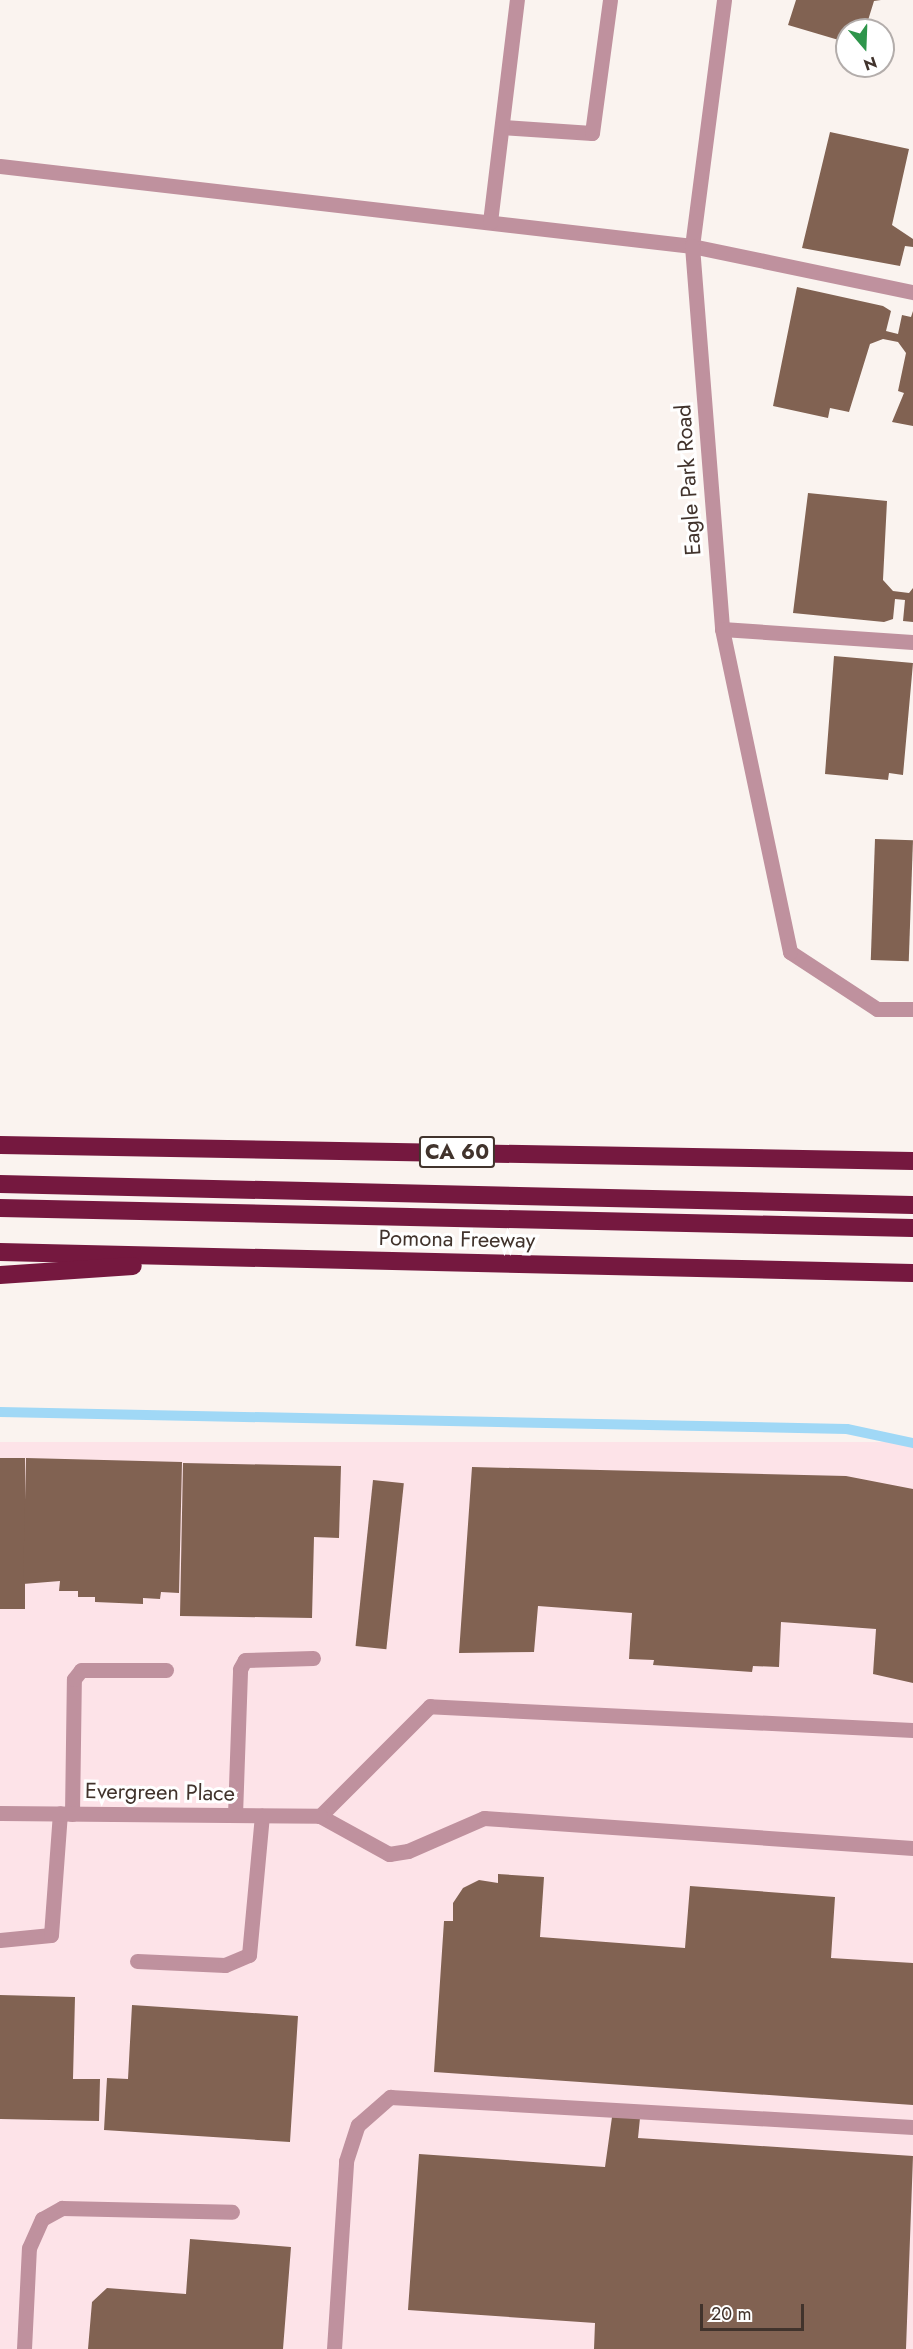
<!DOCTYPE html>
<style>
body{margin:0}
#map{position:relative;width:913px;height:2349px;overflow:hidden;background:#faf3ef;font-family:Jost,sans-serif}
div>[style]{position:absolute}
[style*='--x']{left:calc(var(--x)*1px);top:calc(var(--y)*1px);width:calc(var(--w)*1px);rotate:calc(var(--a)*1deg)}
.industrial>*{inset:0;background:#fde3e8;transform-origin:0 0}
.stream>*{height:10px;margin:-5px;padding:0 5px;transform-origin:5px;border-radius:5px;background:#a0d8f6}
.building>*{inset:0;background:#816252;transform-origin:0 0}
.service>*{height:15px;margin:-7.5px;padding:0 7.5px;transform-origin:7.5px;border-radius:7.5px;background:#bf919e}
.minor>*{height:15px;margin:-7.5px;padding:0 7.5px;transform-origin:7.5px;border-radius:7.5px;background:#bf919e}
.motorway>*{height:18px;margin:-9px;padding:0 9px;transform-origin:9px;border-radius:9px;background:#75183f}
span{translate:-50% -50%;white-space:nowrap;text-align:center;line-height:1.15;-webkit-text-stroke:6px #fff;paint-order:stroke}
.shield-label span{padding:2px 4px;background:#fff;border:2px solid;border-radius:4px;-webkit-text-stroke-width:0}
.shield-label{font-size:21px;color:#41332c;font-weight:700}
.street-label{font-size:22px;color:#41332c}
.north{position:absolute;left:835px;top:18px;width:60px;height:60px;box-sizing:border-box;background:#fff;border:2px solid #b3adab;border-radius:50%;rotate:161deg;font-size:16px;font-weight:700;line-height:24px;text-align:center;color:#41332c}
.north::after{content:'';display:block;margin:auto;width:21px;height:27px;background:#2e954b;clip-path:polygon(50% 0,100% 100%,50% 72%,0 100%)}
.scale{position:absolute;left:700px;top:2304px;width:104px;height:27px;box-sizing:border-box;border:3px solid #41332c;border-top:0;padding-left:8px;font-size:18px;line-height:21px;white-space:nowrap;color:#41332c;-webkit-text-stroke:4px #fff;paint-order:stroke}
</style>
<div id="map">
<div class="industrial">
<div style="left:0;top:1442px;width:913px;height:907px"></div>
</div>
<div class="stream">
<div style="--x:0;--y:1412;--w:847;--a:1.15"></div>
<div style="--x:847;--y:1429;--w:67;--a:12"></div>
</div>
<div class="building">
<div style="clip-path:polygon(796px 0,881px 0,874px 1px,865px 30px,847px 30px,842px 41px,788px 25px)"></div>
<div style="clip-path:polygon(830px 132px,909px 149px,892px 225px,913px 239px,913px 247px,905px 246px,900px 266px,802px 248px)"></div>
<div style="clip-path:polygon(797px 287px,883px 306px,891px 311px,886px 331px,898px 334px,902px 315px,911px 317px,913px 311px,913px 426px,892px 422px,904px 393px,898px 391px,906px 353px,898px 342px,883px 339px,870px 344px,849px 412px,830px 408px,828px 418px,773px 406px)"></div>
<div style="clip-path:polygon(808px 493px,887px 501px,883px 580px,893px 591px,909px 593px,913px 588px,913px 622px,903px 621px,905px 600px,895px 599px,893px 619px,884px 622px,793px 613px)"></div>
<div style="clip-path:polygon(834px 656px,913px 663px,903px 775px,889px 773px,888px 780px,825px 774px)"></div>
<div style="left:875px;top:839px;width:38px;height:121px;rotate:2deg"></div>
<div style="left:0;top:1458px;width:25px;height:151px"></div>
<div style="clip-path:polygon(26px 1458px,182px 1462px,179px 1593px,161px 1592px,160px 1599px,143px 1598px,143px 1604px,95px 1602px,95px 1597px,78px 1597px,78px 1591px,59px 1591px,60px 1581px,23px 1584px)"></div>
<div style="clip-path:polygon(183px 1463px,341px 1466px,339px 1538px,314px 1537px,312px 1618px,180px 1616px)"></div>
<div style="clip-path:polygon(472px 1467px,846px 1476px,913px 1489px,913px 1683px,873px 1674px,876px 1629px,781px 1622px,779px 1667px,753px 1666px,752px 1672px,653px 1665px,654px 1660px,629px 1659px,632px 1613px,538px 1606px,534px 1652px,459px 1653px)"></div>
<div style="left:373px;top:1480px;width:31px;height:167px;rotate:6deg"></div>
<div style="clip-path:polygon(498px 1874px,544px 1877px,540px 1937px,685px 1948px,690px 1886px,835px 1897px,831px 1958px,913px 1963px,913px 2105px,434px 2072px,444px 1921px,453px 1921px,453px 1903px,463px 1888px,479px 1880px,498px 1883px)"></div>
<div style="clip-path:polygon(0 1995px,75px 1997px,73px 2079px,100px 2079px,99px 2121px,0 2119px)"></div>
<div style="clip-path:polygon(132px 2005px,298px 2016px,290px 2142px,104px 2130px,107px 2078px,128px 2079px)"></div>
<div style="clip-path:polygon(612px 2117px,640px 2118px,638px 2138px,913px 2156px,906px 2349px,594px 2349px,595px 2323px,408px 2310px,419px 2154px,605px 2167px)"></div>
<div style="clip-path:polygon(190px 2239px,291px 2247px,283px 2349px,88px 2349px,92px 2302px,107px 2288px,186px 2294px)"></div>
</div>
<div class="service">
<div style="--x:502;--y:127;--w:90;--a:3.8"></div>
<div style="--x:592;--y:133;--w:134;--a:-82.3"></div>
<div style="--x:0;--y:166;--w:697;--a:6.59"></div>
<div style="--x:692;--y:246;--w:226;--a:11.8"></div>
<div style="--x:490;--y:222;--w:224;--a:-83.1"></div>
<div style="--x:722;--y:629;--w:191;--a:3.9"></div>
<div style="--x:790;--y:952;--w:104;--a:33.2"></div>
<div style="--x:877;--y:1009;--w:36;--a:0"></div>
<div style="--x:913;--y:1730;--w:484;--a:-177.2"></div>
<div style="--x:430;--y:1706;--w:156;--a:135"></div>
<div style="--x:320;--y:1816;--w:79;--a:28.8"></div>
<div style="--x:389;--y:1854;--w:19;--a:-9"></div>
<div style="--x:408;--y:1851;--w:83;--a:-23.5"></div>
<div style="--x:484;--y:1818;--w:430;--a:4"></div>
<div style="--x:72;--y:1814;--w:135;--a:-89.2"></div>
<div style="--x:74;--y:1679;--w:11;--a:-52"></div>
<div style="--x:81;--y:1670;--w:85;--a:0"></div>
<div style="--x:235;--y:1815;--w:146;--a:-88"></div>
<div style="--x:240;--y:1669;--w:10;--a:-61"></div>
<div style="--x:245;--y:1660;--w:68;--a:-1.7"></div>
<div style="--x:0;--y:1940;--w:51;--a:-5.6"></div>
<div style="--x:51;--y:1935;--w:122;--a:-85.8"></div>
<div style="--x:137;--y:1961;--w:88;--a:2.6"></div>
<div style="--x:225;--y:1965;--w:26;--a:-23"></div>
<div style="--x:249;--y:1955;--w:140;--a:-84.7"></div>
<div style="--x:24;--y:2349;--w:101;--a:-87.2"></div>
<div style="--x:29;--y:2248;--w:32;--a:-66"></div>
<div style="--x:42;--y:2219;--w:23;--a:-29"></div>
<div style="--x:62;--y:2208;--w:170;--a:1.3"></div>
<div style="--x:334;--y:2349;--w:188;--a:-86.3"></div>
<div style="--x:346;--y:2161;--w:38;--a:-72"></div>
<div style="--x:358;--y:2125;--w:43;--a:-41.2"></div>
<div style="--x:390;--y:2097;--w:524;--a:3.28"></div>
</div>
<div class="minor">
<div style="--x:724;--y:0;--w:248;--a:97.4"></div>
<div style="--x:692;--y:246;--w:384;--a:85.5"></div>
<div style="--x:722;--y:629;--w:330;--a:78.1"></div>
<div style="--x:0;--y:1813;--w:320;--a:0.5"></div>
</div>
<div class="motorway">
<div style="--x:0;--y:1145;--w:913;--a:1"></div>
<div style="--x:0;--y:1184;--w:913;--a:1.32"></div>
<div style="--x:0;--y:1208;--w:913;--a:1.25"></div>
<div style="--x:0;--y:1252;--w:913;--a:1.32"></div>
<div style="--x:0;--y:1275;--w:133;--a:-3.9"></div>
</div>
<div class="shield-label">
<span style="left:457px;top:1152px">CA 60</span>
</div>
<div class="street-label">
<span style="left:688px;top:480px;rotate:-94deg">Eagle Park Road</span>
<span style="left:457px;top:1239px;rotate:1deg">Pomona Freeway</span>
<span style="left:160px;top:1792px;rotate:1deg">Evergreen Place</span>
</div>
<div class="north">N</div>
<div class="scale">20 m</div>
</div>
